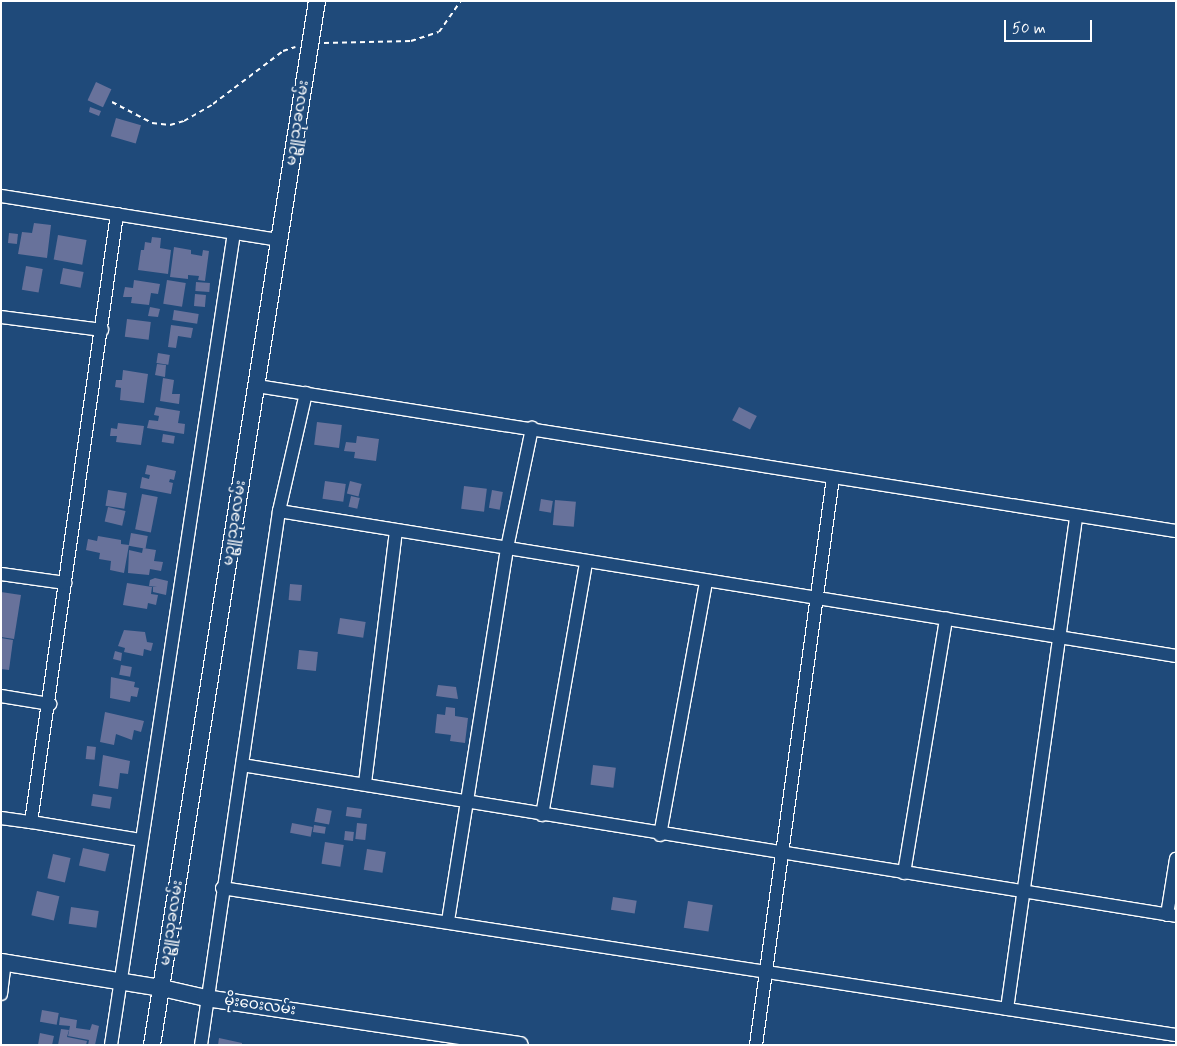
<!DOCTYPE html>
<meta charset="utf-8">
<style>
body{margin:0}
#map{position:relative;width:1177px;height:1046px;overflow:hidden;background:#1f4a7a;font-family:Mynerve,"Noto Sans Myanmar",sans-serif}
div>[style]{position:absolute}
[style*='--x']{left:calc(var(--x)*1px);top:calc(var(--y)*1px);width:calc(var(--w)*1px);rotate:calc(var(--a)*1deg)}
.building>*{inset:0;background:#68729b;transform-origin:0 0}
.path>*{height:2px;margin-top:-1px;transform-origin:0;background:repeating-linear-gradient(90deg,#fff 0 5px,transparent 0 9px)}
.roads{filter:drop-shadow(1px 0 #fff) drop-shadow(-1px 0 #fff) drop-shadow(0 1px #fff) drop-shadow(0 -1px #fff)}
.minor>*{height:12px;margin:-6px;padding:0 6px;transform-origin:6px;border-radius:6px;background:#1f4a7a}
.tertiary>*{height:16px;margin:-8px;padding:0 8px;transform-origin:8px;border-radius:8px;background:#1f4a7a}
span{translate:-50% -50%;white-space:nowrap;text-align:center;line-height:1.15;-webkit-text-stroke:4px #1f4a7a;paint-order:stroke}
.street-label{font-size:15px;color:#fff}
.frame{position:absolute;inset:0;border:2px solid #fff;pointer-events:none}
.scale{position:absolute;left:1004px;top:20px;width:88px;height:22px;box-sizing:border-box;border:2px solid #fff;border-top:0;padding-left:6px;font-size:15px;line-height:18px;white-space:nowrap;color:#fff;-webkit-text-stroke:4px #1f4a7a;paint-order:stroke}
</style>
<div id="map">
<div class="building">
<div style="left:96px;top:82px;width:17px;height:20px;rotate:25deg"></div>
<div style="clip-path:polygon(90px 107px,101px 111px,99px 116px,89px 112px)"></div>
<div style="left:116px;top:118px;width:26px;height:19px;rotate:16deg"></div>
<div style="clip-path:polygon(34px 223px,51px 225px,47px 258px,18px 254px,22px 232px,32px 233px)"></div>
<div style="left:9px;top:233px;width:9px;height:10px;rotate:6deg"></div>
<div style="left:58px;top:235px;width:29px;height:25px;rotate:10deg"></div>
<div style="clip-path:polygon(152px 237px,161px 238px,160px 248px,171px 250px,168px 274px,138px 270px,141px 250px,144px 250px,145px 242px,151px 243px)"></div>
<div style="clip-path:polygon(174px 247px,191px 250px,191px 254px,202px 256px,203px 250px,209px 251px,205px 281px,198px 280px,199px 276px,188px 275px,188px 279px,170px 277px)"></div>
<div style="left:26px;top:266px;width:17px;height:24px;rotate:10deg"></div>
<div style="left:63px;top:268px;width:21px;height:16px;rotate:11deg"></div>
<div style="clip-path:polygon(134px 280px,160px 284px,158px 294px,151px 293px,149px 305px,131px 303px,132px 297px,123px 297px,125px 287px,133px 288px)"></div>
<div style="left:167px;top:280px;width:19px;height:24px;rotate:9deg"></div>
<div style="left:196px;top:282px;width:14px;height:9px;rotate:4deg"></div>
<div style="left:195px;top:294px;width:11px;height:12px;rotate:5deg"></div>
<div style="clip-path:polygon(150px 307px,160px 309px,158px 317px,148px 316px)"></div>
<div style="left:174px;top:310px;width:25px;height:10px;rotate:9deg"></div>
<div style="left:127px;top:319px;width:24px;height:18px;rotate:7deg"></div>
<div style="clip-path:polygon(171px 325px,193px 328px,191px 338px,178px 336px,176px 348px,168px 347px)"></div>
<div style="left:158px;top:353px;width:12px;height:10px;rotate:9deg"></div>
<div style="clip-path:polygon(157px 364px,166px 365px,165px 377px,155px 375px)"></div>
<div style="clip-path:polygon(123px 370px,148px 374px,144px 403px,120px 400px,121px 388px,115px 387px,116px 380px,122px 380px)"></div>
<div style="clip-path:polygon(163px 378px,174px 380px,172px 394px,180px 394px,179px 404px,160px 401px)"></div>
<div style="clip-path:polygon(156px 407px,180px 411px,178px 423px,185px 424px,184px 434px,147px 428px,149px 420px,158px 421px,159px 416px,154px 415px)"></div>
<div style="left:739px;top:407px;width:20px;height:15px;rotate:27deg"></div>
<div style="left:317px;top:422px;width:25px;height:23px;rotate:7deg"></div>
<div style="clip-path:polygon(118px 423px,144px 426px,141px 445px,116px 442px,117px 436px,110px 436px,111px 428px,117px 429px)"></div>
<div style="left:163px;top:434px;width:12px;height:8px;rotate:9deg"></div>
<div style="clip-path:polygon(357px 436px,379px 439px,376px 461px,354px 458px,355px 452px,344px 451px,346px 442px,356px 443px)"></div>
<div style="clip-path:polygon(147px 465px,176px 471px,174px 480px,170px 479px,169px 482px,173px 483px,171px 494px,140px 488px,142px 477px,149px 479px,150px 475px,145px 474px)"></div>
<div style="left:325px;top:481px;width:21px;height:18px;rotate:8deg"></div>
<div style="left:350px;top:481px;width:12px;height:13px;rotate:14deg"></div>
<div style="left:464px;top:486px;width:23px;height:23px;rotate:7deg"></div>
<div style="left:108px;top:490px;width:19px;height:16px;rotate:9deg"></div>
<div style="left:492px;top:490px;width:11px;height:18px;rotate:10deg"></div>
<div style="left:142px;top:494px;width:16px;height:36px;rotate:11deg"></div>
<div style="left:351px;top:496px;width:9px;height:11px;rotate:13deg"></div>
<div style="left:541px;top:499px;width:12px;height:12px;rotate:9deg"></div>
<div style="left:555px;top:500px;width:21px;height:25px;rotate:5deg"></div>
<div style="left:108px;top:507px;width:18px;height:15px;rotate:13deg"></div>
<div style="left:131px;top:533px;width:17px;height:13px;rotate:10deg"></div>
<div style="clip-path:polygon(98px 536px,121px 540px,121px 544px,129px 545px,124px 573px,110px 570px,111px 561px,99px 559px,100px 553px,86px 550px,88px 539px,97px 541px)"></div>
<div style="clip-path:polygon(143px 548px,156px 550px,154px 561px,163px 562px,161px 571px,150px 569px,149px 575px,128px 573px,129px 550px,142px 553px)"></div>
<div style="clip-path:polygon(155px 578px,168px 581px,166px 595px,153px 592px,153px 587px,157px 587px,149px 586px,150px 580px)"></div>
<div style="clip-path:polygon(127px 583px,152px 587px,151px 594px,158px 595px,156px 605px,148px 603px,147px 609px,123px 605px)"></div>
<div style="left:290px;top:584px;width:12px;height:16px;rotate:5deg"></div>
<div style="clip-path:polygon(1px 592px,21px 595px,14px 639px,1px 637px)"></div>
<div style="left:340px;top:618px;width:26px;height:16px;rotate:9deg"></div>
<div style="clip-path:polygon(124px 630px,145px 632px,147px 642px,153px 643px,151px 651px,144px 649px,143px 656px,124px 652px,125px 648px,118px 646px)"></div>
<div style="clip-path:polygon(1px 638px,13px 640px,9px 670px,1px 669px)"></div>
<div style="left:299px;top:650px;width:19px;height:19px;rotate:6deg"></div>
<div style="clip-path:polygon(115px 651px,122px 653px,121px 661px,113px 659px)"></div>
<div style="left:121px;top:665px;width:11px;height:10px;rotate:10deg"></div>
<div style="clip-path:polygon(111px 677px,135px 682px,134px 687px,139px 688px,137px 697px,131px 696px,130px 702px,110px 698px)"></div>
<div style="clip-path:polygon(438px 685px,456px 687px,458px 699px,436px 696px)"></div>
<div style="clip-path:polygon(446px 707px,455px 708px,455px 716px,468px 718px,465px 743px,450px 741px,451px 735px,435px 733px,437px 714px,445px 715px)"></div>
<div style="clip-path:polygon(105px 712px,144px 721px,141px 732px,134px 730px,132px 740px,116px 734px,114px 745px,100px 742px)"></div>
<div style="left:87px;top:746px;width:9px;height:13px;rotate:6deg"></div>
<div style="clip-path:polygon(103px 755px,130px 761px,128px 774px,120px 773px,118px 789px,99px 786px)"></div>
<div style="left:593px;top:765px;width:23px;height:20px;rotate:7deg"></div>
<div style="left:93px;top:794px;width:19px;height:12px;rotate:9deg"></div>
<div style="left:347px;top:807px;width:15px;height:9px;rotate:8deg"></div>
<div style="left:317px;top:808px;width:15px;height:14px;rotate:11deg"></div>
<div style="left:292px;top:823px;width:21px;height:10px;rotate:11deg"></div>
<div style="left:357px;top:823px;width:10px;height:16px;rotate:6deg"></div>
<div style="left:314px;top:825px;width:12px;height:7px;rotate:9deg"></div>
<div style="left:345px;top:831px;width:9px;height:9px;rotate:6deg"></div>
<div style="left:325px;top:842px;width:19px;height:22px;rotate:9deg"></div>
<div style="left:83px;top:848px;width:27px;height:18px;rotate:13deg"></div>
<div style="left:367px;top:849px;width:19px;height:21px;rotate:9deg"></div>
<div style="left:53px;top:854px;width:18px;height:25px;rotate:13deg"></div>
<div style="left:37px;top:891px;width:23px;height:25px;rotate:13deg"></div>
<div style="left:613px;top:897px;width:24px;height:13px;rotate:9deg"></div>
<div style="left:688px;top:901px;width:25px;height:27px;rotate:9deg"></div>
<div style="left:71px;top:907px;width:28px;height:17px;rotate:8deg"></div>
<div style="left:42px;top:1010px;width:17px;height:12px;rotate:10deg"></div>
<div style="clip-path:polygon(60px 1017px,77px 1020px,76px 1028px,90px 1030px,92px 1024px,99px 1026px,95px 1045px,88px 1045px,89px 1040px,68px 1036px,70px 1026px,59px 1025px)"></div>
<div style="clip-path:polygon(61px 1029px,69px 1030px,67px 1037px,87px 1041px,86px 1045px,58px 1045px)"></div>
<div style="clip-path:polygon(40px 1033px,54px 1036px,52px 1045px,38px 1045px)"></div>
<div style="clip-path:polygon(219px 1038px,242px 1043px,242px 1045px,218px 1045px)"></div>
</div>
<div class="path">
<div style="--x:324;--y:43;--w:87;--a:-1.3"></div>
<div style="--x:411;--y:41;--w:29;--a:-18"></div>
<div style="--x:439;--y:32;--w:38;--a:-55"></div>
<div style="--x:112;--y:102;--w:45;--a:27.7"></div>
<div style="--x:152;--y:123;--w:18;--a:6"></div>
<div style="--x:170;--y:125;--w:15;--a:-16"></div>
<div style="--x:184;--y:121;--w:34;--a:-30"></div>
<div style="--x:213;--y:104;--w:88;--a:-37.1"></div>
<div style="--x:283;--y:51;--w:13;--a:-18"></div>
</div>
<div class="roads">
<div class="minor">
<div style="--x:1;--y:196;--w:281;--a:9"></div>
<div style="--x:117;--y:214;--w:614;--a:98.05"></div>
<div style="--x:31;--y:822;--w:111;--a:9.3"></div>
<div style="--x:1;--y:317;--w:102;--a:7.3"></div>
<div style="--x:257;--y:386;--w:930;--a:8.97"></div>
<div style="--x:279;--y:511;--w:909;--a:9.18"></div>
<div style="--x:1;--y:574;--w:65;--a:8"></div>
<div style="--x:1;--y:696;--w:50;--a:9.3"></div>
<div style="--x:242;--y:765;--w:946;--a:9.18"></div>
<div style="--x:365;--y:783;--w:254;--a:-83"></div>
<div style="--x:542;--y:815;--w:257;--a:-80.1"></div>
<div style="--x:1;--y:818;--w:30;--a:8"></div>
<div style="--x:660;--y:835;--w:258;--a:-79.7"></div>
<div style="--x:904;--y:873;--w:258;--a:-80.6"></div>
<div style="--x:222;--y:888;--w:965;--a:8.76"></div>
<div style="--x:1167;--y:915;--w:57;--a:-80.9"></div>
<div style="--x:448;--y:921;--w:378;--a:-81"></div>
<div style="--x:507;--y:548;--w:123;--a:-78.2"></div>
<div style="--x:1;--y:994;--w:32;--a:-83"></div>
<div style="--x:1007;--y:1009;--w:498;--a:-82"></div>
<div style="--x:111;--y:1045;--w:821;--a:-81.39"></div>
<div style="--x:201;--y:1045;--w:540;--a:-81.69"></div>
<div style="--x:279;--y:511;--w:121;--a:-77.1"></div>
<div style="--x:756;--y:1045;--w:572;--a:-82.27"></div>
</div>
<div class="tertiary">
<div style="--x:1;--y:962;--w:163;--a:9.2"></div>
<div style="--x:162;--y:988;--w:45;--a:12.8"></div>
<div style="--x:206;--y:998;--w:317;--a:8.5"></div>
<div style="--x:152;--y:1045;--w:1057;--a:-81.02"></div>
</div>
</div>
<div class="street-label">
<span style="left:298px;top:123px;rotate:-81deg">မဥ္ဇူသုခလမ်း</span>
<span style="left:235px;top:523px;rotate:-81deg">မဥ္ဇူသုခလမ်း</span>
<span style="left:172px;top:923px;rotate:-81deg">မဥ္ဇူသုခလမ်း</span>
<span style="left:260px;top:1006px;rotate:8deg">မိုးဝေးလမ်း</span>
</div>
<div class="frame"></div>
<div class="scale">50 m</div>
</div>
